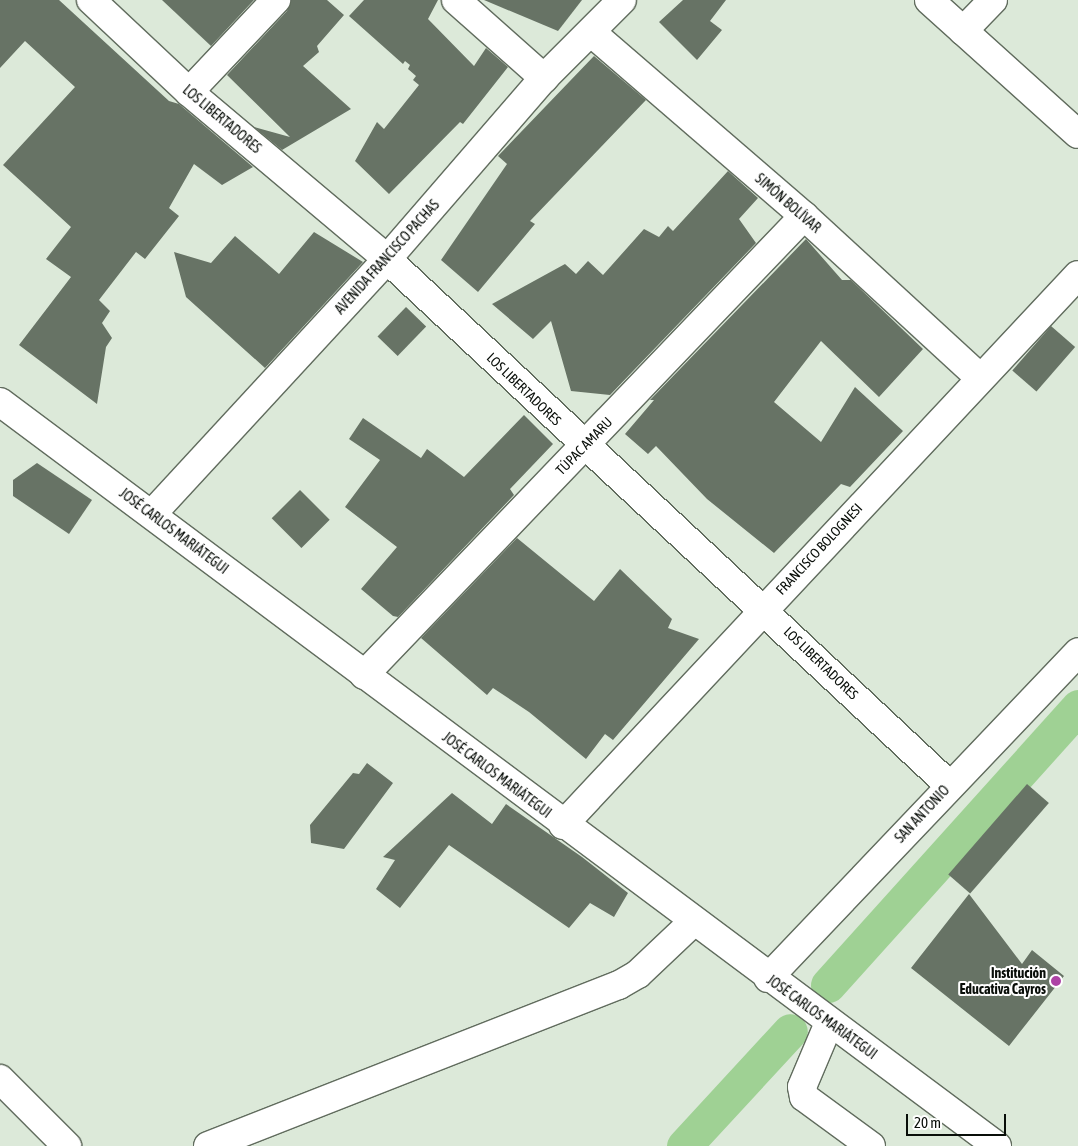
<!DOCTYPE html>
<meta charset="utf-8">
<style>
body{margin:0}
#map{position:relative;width:1078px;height:1146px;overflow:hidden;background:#dce9d9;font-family:"Asap Condensed",sans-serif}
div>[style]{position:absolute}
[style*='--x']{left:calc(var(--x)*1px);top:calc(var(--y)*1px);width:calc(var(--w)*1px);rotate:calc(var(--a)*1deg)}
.canal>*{height:35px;margin:-17.5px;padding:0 17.5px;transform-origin:17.5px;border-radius:17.5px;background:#9fd194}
.building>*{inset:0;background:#677365;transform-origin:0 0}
.roads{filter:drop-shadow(1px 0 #616c5e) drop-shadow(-1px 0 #616c5e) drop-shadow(0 1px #616c5e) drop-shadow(0 -1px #616c5e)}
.minor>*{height:28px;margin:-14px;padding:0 14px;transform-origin:14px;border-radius:14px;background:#fff}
.tertiary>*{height:28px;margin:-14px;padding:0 14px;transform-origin:14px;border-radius:14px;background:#fff}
.secondary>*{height:28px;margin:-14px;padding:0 14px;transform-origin:14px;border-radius:14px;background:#fff}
.dots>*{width:14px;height:14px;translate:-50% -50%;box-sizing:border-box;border:2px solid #fff;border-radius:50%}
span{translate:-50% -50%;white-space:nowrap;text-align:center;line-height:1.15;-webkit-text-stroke:4px #fff;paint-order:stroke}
.street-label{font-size:14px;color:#090e09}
.poi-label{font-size:14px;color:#090e09;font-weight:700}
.right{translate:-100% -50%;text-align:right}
.scale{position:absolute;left:906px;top:1114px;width:100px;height:22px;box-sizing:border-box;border:2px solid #090e09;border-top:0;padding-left:6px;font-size:15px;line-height:18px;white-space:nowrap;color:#090e09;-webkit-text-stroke:4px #fff;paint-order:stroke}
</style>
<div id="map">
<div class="canal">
<div style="--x:828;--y:985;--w:374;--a:-48"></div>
<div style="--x:684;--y:1146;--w:156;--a:-47.3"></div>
</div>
<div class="building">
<div style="clip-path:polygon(0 0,59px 0,169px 101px,179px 104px,253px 167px,222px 185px,194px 164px,169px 208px,179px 216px,145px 259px,136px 252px,99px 300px,110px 311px,102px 323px,112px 338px,106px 347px,97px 404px,19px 345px,71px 277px,46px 259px,71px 227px,3px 165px,75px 87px,25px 41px,0 68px)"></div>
<div style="clip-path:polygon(162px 0,254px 0,211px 46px)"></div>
<div style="clip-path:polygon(291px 0,327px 0,344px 15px,317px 46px,319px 52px,303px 66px,351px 109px,282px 150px,254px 127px,290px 137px,227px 75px,287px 11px)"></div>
<div style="clip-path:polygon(364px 0,438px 0,428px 19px,474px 66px,486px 48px,508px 67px,463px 124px,460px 122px,389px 194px,355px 161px,377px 122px,384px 129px,419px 85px,413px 80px,416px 76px,408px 69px,410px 65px,405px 61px,403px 64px,349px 16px)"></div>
<div style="clip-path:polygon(484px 0,582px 0,558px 31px)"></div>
<div style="clip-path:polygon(683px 0,726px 0,710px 21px,722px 30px,697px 60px,659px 22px)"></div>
<div style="clip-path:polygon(594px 56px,646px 100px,530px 221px,535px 224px,478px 292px,441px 260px,507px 164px,498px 156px)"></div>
<div style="clip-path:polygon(728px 171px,758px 198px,739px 219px,756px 243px,610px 395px,571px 391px,551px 321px,533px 339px,492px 304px,565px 264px,576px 274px,588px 261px,603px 275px,644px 229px,659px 237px,668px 226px,673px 231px)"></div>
<div style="clip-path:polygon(314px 232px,363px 262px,265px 368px,186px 297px,174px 252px,211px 263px,235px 236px,279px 274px)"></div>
<div style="clip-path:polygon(806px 239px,842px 280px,851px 280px,923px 349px,879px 397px,821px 341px,774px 402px,821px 442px,855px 387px,903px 431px,850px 487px,841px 484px,774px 553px,707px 499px,656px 446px,648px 454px,625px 434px,654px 400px,650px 400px)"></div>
<div style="left:406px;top:307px;width:28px;height:41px;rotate:44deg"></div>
<div style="left:1051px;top:326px;width:32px;height:59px;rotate:41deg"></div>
<div style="clip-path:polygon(524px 415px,553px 444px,510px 489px,514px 495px,398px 617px,393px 616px,361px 589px,397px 547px,345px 507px,380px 460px,349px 439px,363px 418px,421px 458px,427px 449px,464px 477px)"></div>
<div style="clip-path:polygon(37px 463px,92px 500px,69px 534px,13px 496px,13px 480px)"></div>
<div style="left:300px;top:490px;width:42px;height:40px;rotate:45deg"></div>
<div style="clip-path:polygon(517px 538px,594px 601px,620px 569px,672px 619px,668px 628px,699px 639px,613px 740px,605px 734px,586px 759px,529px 712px,493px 688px,487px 695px,421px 638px)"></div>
<div style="clip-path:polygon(367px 763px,393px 783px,344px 849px,311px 843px,310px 825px,353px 773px,359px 774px)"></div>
<div style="left:1027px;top:784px;width:29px;height:120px;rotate:41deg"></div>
<div style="clip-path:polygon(452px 793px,492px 824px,506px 804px,582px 857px,628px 893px,614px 917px,590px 903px,569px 928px,449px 845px,400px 908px,376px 889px,395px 860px,383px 857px)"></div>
<div style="clip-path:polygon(969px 894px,1022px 964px,1032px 950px,1064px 976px,1009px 1046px,911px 968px)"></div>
</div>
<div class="roads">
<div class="minor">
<div style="--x:91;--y:0;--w:134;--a:43.2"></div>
<div style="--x:189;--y:92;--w:259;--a:40.1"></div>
<div style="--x:387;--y:259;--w:770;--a:43.1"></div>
<div style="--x:456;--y:0;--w:118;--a:41.6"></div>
<div style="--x:929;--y:0;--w:200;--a:42"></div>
<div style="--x:963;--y:31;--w:43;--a:-45.9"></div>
<div style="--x:592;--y:33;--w:280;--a:40.8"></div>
<div style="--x:804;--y:216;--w:238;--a:42.6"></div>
<div style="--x:189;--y:92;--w:127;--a:-46.6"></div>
<div style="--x:152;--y:514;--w:347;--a:-47.3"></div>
<div style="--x:387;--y:259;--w:240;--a:-49.1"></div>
<div style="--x:544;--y:78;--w:110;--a:-45"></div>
<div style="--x:364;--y:675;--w:636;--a:-46.21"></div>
<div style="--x:563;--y:825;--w:753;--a:-46.88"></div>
<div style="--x:829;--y:1023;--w:69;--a:112.9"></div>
<div style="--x:802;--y:1087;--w:10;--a:79"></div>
<div style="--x:804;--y:1097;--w:83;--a:36.2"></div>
<div style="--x:0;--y:1079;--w:95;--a:45"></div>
<div style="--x:208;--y:1146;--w:441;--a:-21.4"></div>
<div style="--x:619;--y:985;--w:22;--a:-30"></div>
<div style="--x:638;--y:974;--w:76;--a:-43.4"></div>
</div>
<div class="tertiary">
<div style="--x:768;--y:978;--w:450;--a:-46.4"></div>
</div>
<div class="secondary">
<div style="--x:0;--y:402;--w:1244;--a:36.73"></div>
</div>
</div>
<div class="dots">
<div style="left:1056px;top:981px;background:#ad43a5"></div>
</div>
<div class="street-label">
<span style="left:222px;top:119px;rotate:40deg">LOS LIBERTADORES</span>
<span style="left:788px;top:203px;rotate:41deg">SIMÓN BOLÍVAR</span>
<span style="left:387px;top:257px;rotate:-48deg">AVENIDA FRANCISCO PACHAS</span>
<span style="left:524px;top:389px;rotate:44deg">LOS LIBERTADORES</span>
<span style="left:584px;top:446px;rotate:-46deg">TÚPAC AMARU</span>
<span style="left:174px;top:531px;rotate:37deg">JOSÉ CARLOS MARIÁTEGUI</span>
<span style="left:819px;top:549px;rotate:-47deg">FRANCISCO BOLOGNESI</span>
<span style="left:821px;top:663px;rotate:44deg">LOS LIBERTADORES</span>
<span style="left:497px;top:775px;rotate:37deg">JOSÉ CARLOS MARIÁTEGUI</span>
<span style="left:922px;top:814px;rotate:-47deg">SAN ANTONIO</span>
<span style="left:822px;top:1017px;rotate:36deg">JOSÉ CARLOS MARIÁTEGUI</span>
</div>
<div class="poi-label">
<span class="right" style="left:1046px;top:981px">Institución<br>Educativa Cayros</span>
</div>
<div class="scale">20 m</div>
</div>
